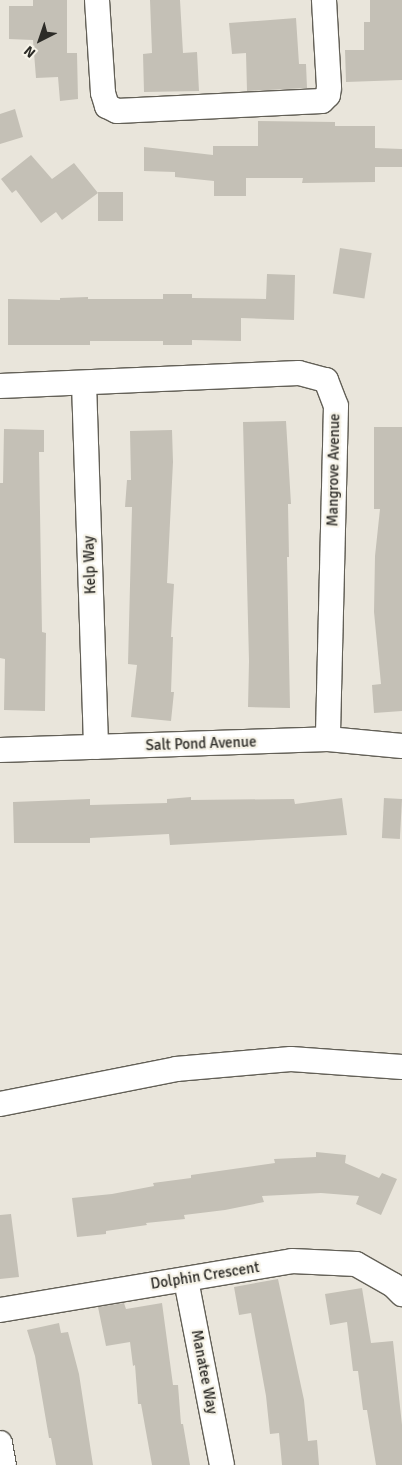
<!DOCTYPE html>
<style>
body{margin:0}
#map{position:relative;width:402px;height:1465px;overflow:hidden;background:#e9e5db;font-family:Signika,sans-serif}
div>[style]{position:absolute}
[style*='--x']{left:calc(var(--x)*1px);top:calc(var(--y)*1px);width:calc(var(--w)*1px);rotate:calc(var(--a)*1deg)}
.building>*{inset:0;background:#c4c0b6;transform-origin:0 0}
.roads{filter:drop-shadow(1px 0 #636057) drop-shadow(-1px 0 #636057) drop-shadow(0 1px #636057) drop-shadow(0 -1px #636057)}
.minor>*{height:24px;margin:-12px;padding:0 12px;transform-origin:12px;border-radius:12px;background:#fff}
span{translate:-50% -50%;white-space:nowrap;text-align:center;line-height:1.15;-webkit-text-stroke:4.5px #f6f3e8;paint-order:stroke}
.street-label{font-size:15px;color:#2c2b27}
.north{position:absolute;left:15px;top:15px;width:50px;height:50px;-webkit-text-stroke:4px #f6f3e8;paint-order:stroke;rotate:221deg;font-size:14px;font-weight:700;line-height:20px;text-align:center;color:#2c2b27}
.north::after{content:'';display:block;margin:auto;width:18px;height:22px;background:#2c2b27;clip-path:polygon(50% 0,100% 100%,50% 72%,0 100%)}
</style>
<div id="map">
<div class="building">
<div style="clip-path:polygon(33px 0,67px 0,67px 53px,77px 53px,78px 99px,60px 101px,58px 77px,36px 78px,33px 40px,9px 39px,9px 6px,33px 6px)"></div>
<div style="clip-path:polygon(150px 0,180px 0,183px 53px,197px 52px,199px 91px,144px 92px,143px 54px,152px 53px)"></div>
<div style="clip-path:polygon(370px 0,402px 0,402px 80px,346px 82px,345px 50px,364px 50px,364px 22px,370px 22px)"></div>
<div style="clip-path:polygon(296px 18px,299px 64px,306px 64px,307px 88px,247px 91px,246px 53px,232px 54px,229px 23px)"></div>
<div style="clip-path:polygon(15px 109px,23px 137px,0 144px,0 114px)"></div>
<div style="clip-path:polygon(258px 121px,335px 122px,335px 126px,375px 126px,375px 148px,402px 149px,402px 167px,375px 167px,375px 182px,302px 183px,303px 178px,246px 178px,246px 196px,214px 196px,214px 181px,175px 177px,175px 172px,144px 171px,144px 147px,213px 155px,213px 146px,258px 146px)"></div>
<div style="clip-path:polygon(31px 155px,52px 179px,74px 163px,98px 193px,62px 220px,56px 212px,41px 223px,16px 190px,12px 193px,1px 179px)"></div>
<div style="left:98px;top:192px;width:25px;height:29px"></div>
<div style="left:340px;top:248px;width:32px;height:46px;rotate:9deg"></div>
<div style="clip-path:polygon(267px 274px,295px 275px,294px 320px,241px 318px,241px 341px,192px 340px,192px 345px,163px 345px,163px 341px,90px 341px,90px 345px,8px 345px,8px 299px,60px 300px,60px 298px,88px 297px,88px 299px,163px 299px,163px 294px,192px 294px,192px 298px,266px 299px)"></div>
<div style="clip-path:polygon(286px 421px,291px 504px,288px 504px,289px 557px,287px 557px,290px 708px,248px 707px,249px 661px,243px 422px)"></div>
<div style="clip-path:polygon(374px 427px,402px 427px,402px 711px,374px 713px,372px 685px,381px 684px,374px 612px,375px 556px,380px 509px,374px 509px)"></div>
<div style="clip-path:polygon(4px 429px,44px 430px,44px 452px,39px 452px,42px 632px,46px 633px,45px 711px,4px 710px,5px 659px,0 658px,0 483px,3px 483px)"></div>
<div style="clip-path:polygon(172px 430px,173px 462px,167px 583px,174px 584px,171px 637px,173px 637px,171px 692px,174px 692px,171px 721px,131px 717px,137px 665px,128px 664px,132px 507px,125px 507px,127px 480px,131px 480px,130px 431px)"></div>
<div style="clip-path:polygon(191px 797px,191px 800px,294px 799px,295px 804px,342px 798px,347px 835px,170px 845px,169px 834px,90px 838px,90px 843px,14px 843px,13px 802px,90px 799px,90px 805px,167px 803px,167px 799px)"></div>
<div style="left:384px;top:798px;width:18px;height:40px;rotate:3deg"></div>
<div style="clip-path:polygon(316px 1152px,346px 1155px,345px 1163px,379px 1178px,382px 1173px,397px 1179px,381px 1215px,356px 1204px,359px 1196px,321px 1193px,262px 1196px,264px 1202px,225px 1210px,184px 1215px,185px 1219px,146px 1223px,147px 1225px,106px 1231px,106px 1234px,77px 1237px,72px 1198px,112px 1194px,154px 1186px,153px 1183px,191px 1178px,191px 1175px,275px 1163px,274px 1159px,316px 1157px)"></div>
<div style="clip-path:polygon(11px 1214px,19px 1277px,0 1279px,0 1215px)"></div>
<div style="clip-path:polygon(278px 1279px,304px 1400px,308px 1441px,317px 1440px,319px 1465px,282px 1465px,279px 1433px,270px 1434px,266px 1396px,251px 1313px,239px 1315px,234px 1287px)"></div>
<div style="clip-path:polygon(362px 1288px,371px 1343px,393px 1341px,402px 1425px,402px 1465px,376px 1465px,367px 1410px,363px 1410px,358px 1371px,353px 1371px,347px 1322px,330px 1325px,325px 1294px)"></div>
<div style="clip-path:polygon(124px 1303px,126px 1309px,162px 1303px,173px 1385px,178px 1385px,181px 1424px,183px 1424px,190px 1465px,152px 1465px,141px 1404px,138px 1404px,135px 1365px,133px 1366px,130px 1342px,106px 1346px,98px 1307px)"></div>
<div style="clip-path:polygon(59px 1323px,61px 1333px,68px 1332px,79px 1374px,93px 1465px,56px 1465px,51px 1438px,49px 1438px,35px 1356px,27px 1330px)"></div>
</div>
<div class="roads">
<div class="minor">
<div style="--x:97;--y:0;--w:93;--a:86.3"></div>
<div style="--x:103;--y:93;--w:14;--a:73"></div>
<div style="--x:107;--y:106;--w:11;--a:27"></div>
<div style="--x:117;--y:111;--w:205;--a:-2.8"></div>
<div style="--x:322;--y:101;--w:8;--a:-45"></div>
<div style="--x:328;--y:95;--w:8;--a:-83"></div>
<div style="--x:329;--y:87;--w:87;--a:-93.3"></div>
<div style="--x:84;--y:383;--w:364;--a:88.1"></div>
<div style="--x:0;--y:386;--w:299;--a:-2.5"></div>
<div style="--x:299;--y:373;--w:28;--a:15"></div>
<div style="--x:326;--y:380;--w:28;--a:69"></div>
<div style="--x:336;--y:406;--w:333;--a:91.4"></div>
<div style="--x:0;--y:750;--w:328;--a:-1.9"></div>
<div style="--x:328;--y:739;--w:74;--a:5.4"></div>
<div style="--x:0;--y:1104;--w:179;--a:-11.2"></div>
<div style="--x:176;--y:1069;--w:115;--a:-5"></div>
<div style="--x:291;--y:1059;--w:111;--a:4.1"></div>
<div style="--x:186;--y:1280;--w:188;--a:79"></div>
<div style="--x:0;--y:1310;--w:296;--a:-9.5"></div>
<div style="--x:292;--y:1261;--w:64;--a:2.7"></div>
<div style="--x:356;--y:1264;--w:43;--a:29.6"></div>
<div style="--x:393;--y:1285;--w:13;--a:45"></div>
<div style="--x:0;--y:1443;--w:22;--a:80"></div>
</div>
</div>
<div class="street-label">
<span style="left:334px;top:470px;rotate:-89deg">Mangrove Avenue</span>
<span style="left:90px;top:565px;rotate:-92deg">Kelp Way</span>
<span style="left:201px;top:744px;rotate:-2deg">Salt Pond Avenue</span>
<span style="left:205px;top:1276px;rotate:-9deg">Dolphin Crescent</span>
<span style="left:204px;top:1372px;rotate:79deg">Manatee Way</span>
</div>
<div class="north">N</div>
</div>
